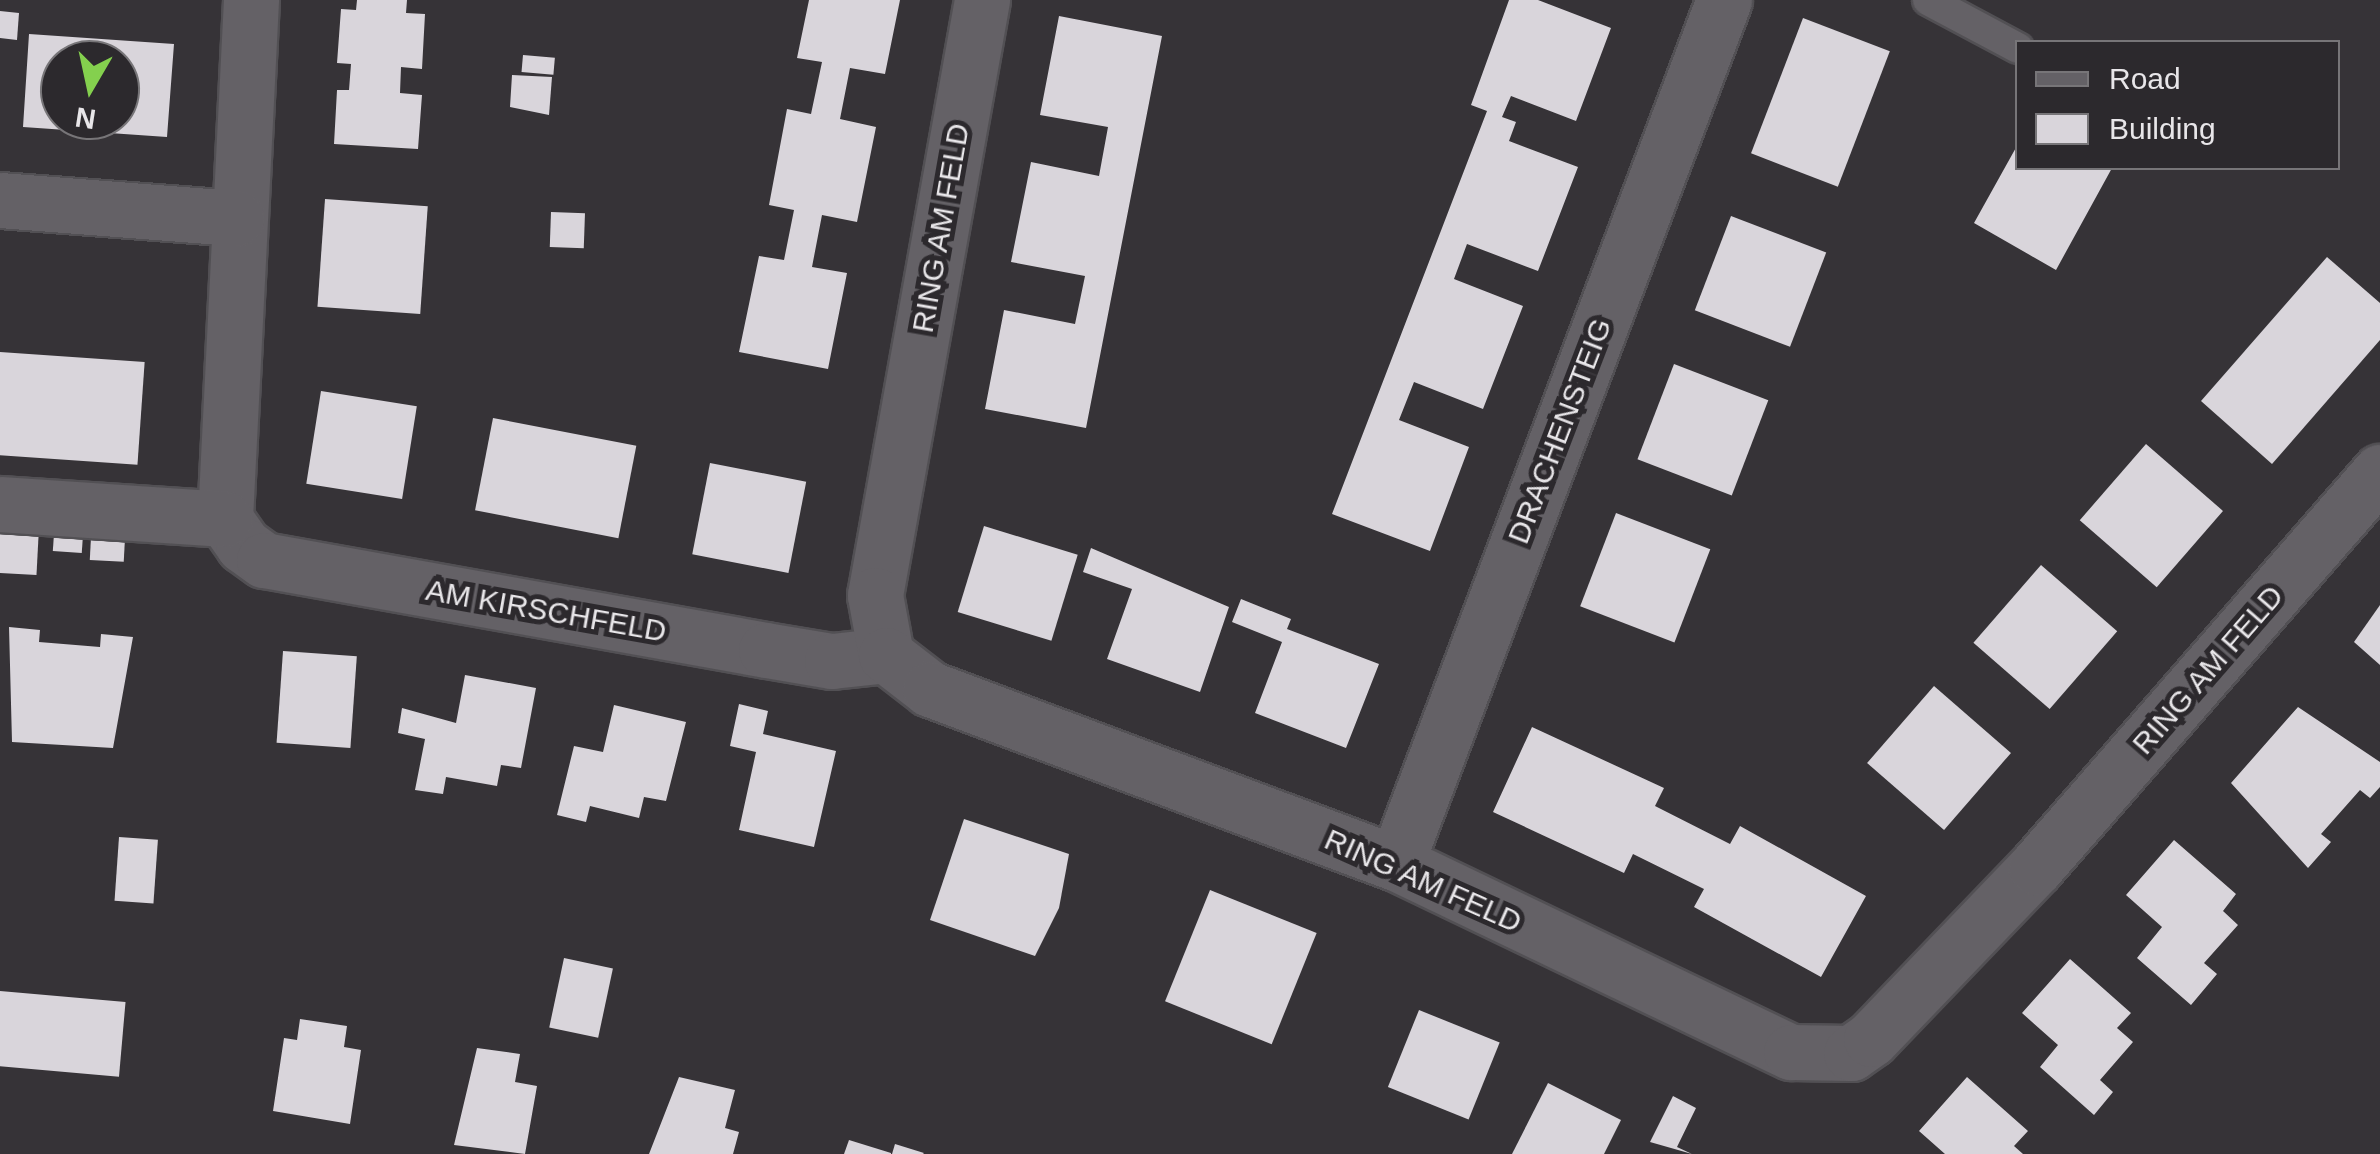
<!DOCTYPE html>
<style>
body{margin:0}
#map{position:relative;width:2380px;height:1154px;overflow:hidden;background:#363337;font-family:Arial,sans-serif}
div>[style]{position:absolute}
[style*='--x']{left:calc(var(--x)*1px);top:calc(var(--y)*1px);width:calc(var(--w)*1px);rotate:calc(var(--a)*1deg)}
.building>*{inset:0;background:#d9d5db;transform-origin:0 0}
.roads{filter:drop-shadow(2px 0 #525054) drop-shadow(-2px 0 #525054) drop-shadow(0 2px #525054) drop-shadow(0 -2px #525054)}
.service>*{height:30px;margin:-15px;padding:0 15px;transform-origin:15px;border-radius:15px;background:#646166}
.minor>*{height:55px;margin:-27.5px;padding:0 27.5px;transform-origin:27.5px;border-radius:27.5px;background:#646166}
span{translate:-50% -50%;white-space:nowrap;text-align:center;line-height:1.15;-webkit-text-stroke:10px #2c292d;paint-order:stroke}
.street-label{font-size:30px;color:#e8e6e9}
.legend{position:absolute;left:2015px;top:40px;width:325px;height:130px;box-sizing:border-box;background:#2c292d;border:2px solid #777578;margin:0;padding:12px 18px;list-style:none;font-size:30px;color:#e8e6e9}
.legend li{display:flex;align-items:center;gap:20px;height:50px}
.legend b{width:50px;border:2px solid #777578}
.north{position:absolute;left:40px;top:40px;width:100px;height:100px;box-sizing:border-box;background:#2c292d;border:2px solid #777578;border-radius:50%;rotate:189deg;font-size:28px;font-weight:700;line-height:40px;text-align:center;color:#e8e6e9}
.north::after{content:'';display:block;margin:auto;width:35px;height:45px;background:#84d04e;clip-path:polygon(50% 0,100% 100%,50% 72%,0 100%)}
</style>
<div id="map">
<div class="building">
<div style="clip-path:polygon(357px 0,407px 0,406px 13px,425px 14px,422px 69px,401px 67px,400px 93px,422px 95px,418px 149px,334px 144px,337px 90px,349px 90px,351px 64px,337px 63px,341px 9px,356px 10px)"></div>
<div style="clip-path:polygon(809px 0,900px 0,885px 74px,850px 68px,840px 119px,876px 127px,857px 222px,822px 215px,812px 267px,847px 273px,828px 369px,739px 352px,759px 256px,784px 260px,794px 210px,769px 205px,787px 109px,811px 114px,822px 62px,797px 58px)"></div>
<div style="clip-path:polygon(1509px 0,1538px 0,1611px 28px,1576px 121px,1511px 96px,1502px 117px,1516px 122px,1509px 141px,1578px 167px,1538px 271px,1467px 244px,1454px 279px,1523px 306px,1483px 409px,1414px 382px,1399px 420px,1469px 447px,1430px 551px,1332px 514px,1487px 111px,1471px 105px)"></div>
<div style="clip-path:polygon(0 11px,19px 13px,17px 40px,0 38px)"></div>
<div style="clip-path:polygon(1059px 16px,1162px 36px,1086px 428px,985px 409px,1004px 310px,1075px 324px,1085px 276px,1011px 262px,1031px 162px,1099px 176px,1108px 127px,1040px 115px)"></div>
<div style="left:1803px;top:18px;width:93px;height:145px;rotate:21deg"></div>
<div style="clip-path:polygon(evenodd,29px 34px,174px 44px,167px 137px,23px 127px,29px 34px,60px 60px,120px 60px,120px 120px,60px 120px,60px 60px)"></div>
<div style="left:523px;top:55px;width:32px;height:17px;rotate:5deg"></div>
<div style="clip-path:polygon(512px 75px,552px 77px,549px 115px,510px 107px)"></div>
<div style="clip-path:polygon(2018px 144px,2018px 168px,2112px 168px,2056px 270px,1974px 223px)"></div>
<div style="left:325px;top:199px;width:103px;height:108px;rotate:4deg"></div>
<div style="left:551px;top:212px;width:34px;height:35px;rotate:2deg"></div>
<div style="left:1731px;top:216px;width:102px;height:101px;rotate:21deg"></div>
<div style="clip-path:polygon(2327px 257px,2380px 303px,2380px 340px,2272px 464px,2201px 401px)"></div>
<div style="left:0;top:352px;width:145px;height:103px;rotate:4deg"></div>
<div style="left:1674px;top:364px;width:101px;height:102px;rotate:21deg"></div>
<div style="left:321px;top:391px;width:97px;height:94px;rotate:9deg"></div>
<div style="left:493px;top:418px;width:146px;height:94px;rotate:11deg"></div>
<div style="left:2146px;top:444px;width:102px;height:101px;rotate:41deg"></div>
<div style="left:710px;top:463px;width:98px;height:93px;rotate:11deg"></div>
<div style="left:1616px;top:513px;width:101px;height:100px;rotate:21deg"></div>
<div style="left:0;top:526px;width:39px;height:47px;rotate:3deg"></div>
<div style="left:984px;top:526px;width:98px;height:90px;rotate:17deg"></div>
<div style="left:54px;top:534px;width:29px;height:17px;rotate:4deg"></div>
<div style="left:91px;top:537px;width:34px;height:23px;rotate:3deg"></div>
<div style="clip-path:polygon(1091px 548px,1229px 607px,1200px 692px,1107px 659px,1132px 589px,1083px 572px)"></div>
<div style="left:2041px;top:565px;width:101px;height:103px;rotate:41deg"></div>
<div style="clip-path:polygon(1241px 599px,1291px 619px,1287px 629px,1379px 664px,1346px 748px,1255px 713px,1282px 642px,1232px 622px)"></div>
<div style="clip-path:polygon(2380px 605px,2380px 665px,2354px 642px)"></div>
<div style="clip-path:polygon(9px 627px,40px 630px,39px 642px,100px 647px,101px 634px,133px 637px,113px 748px,12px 742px)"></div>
<div style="left:283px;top:651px;width:74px;height:92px;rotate:4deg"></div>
<div style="clip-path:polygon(465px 675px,536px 688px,521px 768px,501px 765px,497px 786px,446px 777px,443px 794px,415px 790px,425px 739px,398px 733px,402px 708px,456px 723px)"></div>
<div style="left:1934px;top:686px;width:102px;height:102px;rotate:41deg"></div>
<div style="clip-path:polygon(739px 704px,768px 711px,763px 734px,836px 751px,814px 847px,739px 830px,756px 752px,730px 746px)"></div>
<div style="clip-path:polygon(614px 705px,686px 722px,666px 801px,644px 797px,639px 818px,590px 806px,586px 822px,557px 815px,574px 746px,603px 752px)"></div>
<div style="clip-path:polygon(2298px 707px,2380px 762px,2380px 787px,2370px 798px,2360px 790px,2321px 834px,2331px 842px,2308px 868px,2231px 783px)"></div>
<div style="clip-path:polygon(1532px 727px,1664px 788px,1655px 806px,1730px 844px,1740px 826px,1866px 896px,1821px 977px,1694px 907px,1704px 889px,1633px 854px,1624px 873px,1493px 812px)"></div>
<div style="clip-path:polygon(964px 819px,1069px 854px,1059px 908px,1035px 956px,930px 920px)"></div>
<div style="left:119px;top:837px;width:39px;height:64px;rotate:4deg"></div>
<div style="clip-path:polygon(2174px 840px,2236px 894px,2223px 911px,2238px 925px,2204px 963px,2217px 974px,2191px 1005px,2137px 958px,2162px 927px,2126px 895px)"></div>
<div style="left:1210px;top:890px;width:115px;height:120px;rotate:22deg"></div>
<div style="left:564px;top:958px;width:50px;height:71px;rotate:12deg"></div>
<div style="clip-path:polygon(2070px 959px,2131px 1013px,2117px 1028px,2133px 1042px,2100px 1080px,2113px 1092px,2094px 1115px,2040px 1067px,2058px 1045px,2022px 1013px)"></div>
<div style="left:0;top:991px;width:126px;height:75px;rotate:5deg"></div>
<div style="left:1419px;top:1010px;width:87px;height:83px;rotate:22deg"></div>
<div style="clip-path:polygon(300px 1019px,347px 1026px,344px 1047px,361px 1050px,350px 1124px,273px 1111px,284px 1038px,297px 1040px)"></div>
<div style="clip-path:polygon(477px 1048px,520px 1054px,515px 1082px,537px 1086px,525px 1154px,454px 1145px)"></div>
<div style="clip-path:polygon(679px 1077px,735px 1090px,725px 1128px,739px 1132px,733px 1154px,649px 1154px)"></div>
<div style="clip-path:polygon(1967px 1077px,2028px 1131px,2014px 1146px,2023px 1154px,1945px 1154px,1919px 1131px)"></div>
<div style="clip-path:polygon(1548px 1083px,1621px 1120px,1604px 1154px,1512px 1154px)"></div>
<div style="clip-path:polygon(1673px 1096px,1696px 1108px,1677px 1147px,1692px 1154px,1650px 1142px)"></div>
<div style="clip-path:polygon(849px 1140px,891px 1153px,891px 1154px,844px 1154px)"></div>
<div style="clip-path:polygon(895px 1144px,924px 1153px,923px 1154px,892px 1154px)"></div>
</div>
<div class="roads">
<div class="service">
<div style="--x:1928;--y:0;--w:102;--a:28.1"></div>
</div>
<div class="minor">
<div style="--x:251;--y:0;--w:520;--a:92.87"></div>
<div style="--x:225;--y:519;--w:32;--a:55"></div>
<div style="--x:243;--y:545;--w:26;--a:36"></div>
<div style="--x:264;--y:560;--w:510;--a:10.16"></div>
<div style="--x:766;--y:650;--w:67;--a:9.5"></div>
<div style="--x:832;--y:661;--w:54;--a:-6.3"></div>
<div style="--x:982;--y:0;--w:605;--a:100.19"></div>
<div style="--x:875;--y:595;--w:61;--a:79.6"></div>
<div style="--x:886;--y:655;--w:56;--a:37.7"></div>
<div style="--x:930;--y:689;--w:497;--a:20.5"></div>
<div style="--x:1396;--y:863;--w:438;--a:25.6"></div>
<div style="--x:1791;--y:1052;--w:60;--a:1"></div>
<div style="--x:1851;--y:1053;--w:24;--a:-35"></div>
<div style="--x:1871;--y:1039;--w:238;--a:-46.2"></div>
<div style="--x:2036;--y:867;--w:524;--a:-48.95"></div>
<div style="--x:0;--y:200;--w:237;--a:4.4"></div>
<div style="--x:0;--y:504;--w:225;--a:3.8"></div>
<div style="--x:1396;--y:863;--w:923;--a:-69.19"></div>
</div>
</div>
<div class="street-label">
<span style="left:941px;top:228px;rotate:-80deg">RING AM FELD</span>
<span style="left:1560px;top:431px;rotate:-69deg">DRACHENSTEIG</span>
<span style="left:546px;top:611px;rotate:10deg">AM KIRSCHFELD</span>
<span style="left:2208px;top:670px;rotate:-49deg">RING AM FELD</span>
<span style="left:1423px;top:881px;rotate:24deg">RING AM FELD</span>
</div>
<ul class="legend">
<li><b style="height:12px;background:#646166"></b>Road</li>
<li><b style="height:28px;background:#d9d5db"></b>Building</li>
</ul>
<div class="north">N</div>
</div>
